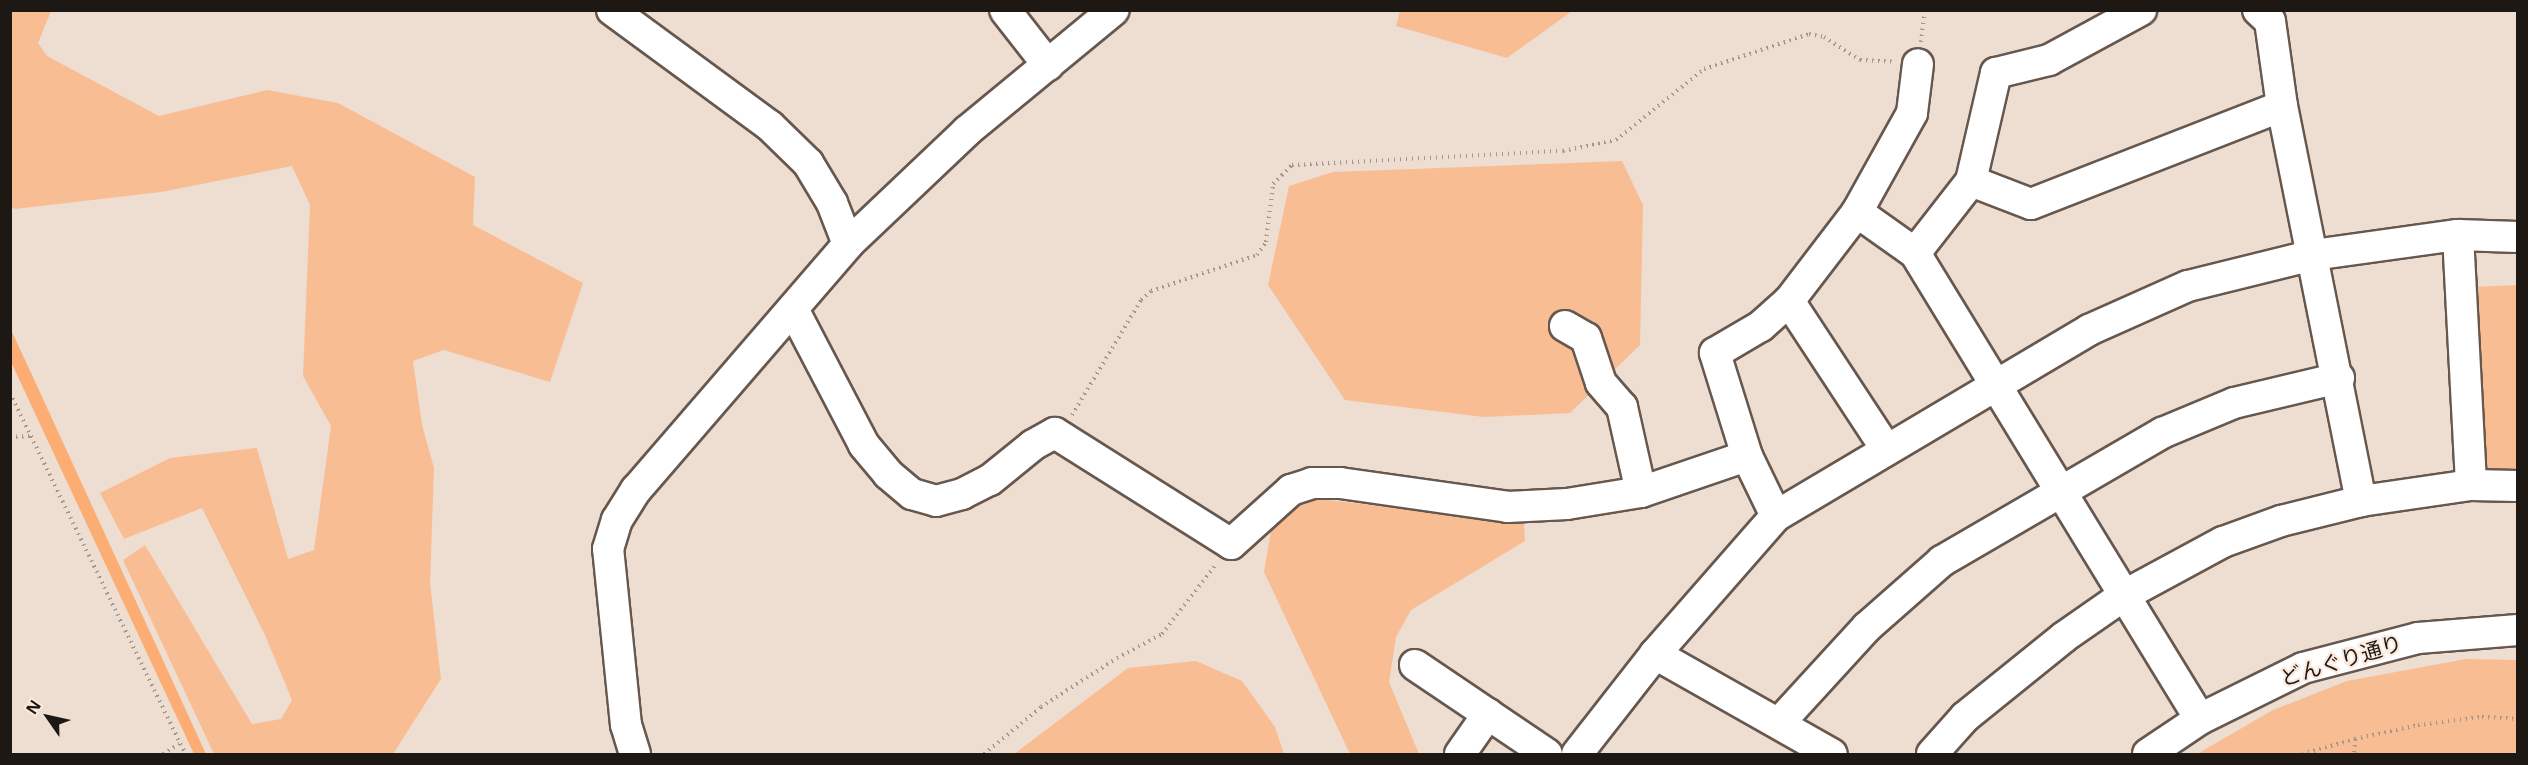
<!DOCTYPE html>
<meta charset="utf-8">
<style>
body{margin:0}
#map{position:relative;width:2528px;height:765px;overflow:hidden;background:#eeddd1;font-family:"Open Sans","Noto Sans JP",sans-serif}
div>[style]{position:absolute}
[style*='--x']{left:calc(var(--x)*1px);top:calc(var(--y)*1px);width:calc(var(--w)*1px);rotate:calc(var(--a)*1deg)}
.green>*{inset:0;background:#f9bd93}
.water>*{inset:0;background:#fbad74}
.path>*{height:4px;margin-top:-2px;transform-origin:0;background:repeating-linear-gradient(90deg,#a3968d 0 1.5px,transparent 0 6px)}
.roads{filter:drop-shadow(2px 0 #66584e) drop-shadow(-2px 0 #66584e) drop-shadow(0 2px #66584e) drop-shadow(0 -2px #66584e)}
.minor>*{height:30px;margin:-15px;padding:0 15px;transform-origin:15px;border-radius:15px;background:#fff}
span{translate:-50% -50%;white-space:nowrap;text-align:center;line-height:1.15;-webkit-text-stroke:4.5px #fceade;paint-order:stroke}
.street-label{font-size:21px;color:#1e1814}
.frame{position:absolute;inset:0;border:12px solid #1e1814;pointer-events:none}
.north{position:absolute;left:18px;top:687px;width:60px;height:60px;-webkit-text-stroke:4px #fceade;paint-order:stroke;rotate:304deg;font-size:16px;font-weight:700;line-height:24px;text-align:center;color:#1e1814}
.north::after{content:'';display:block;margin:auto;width:21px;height:27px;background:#1e1814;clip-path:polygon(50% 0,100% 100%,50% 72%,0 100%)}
</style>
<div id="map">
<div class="green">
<div style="clip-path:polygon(10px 11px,51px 11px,38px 43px,47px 56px,159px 116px,267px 90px,338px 103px,475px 177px,473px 225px,583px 283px,550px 382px,444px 350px,413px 361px,422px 425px,434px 468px,430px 583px,441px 679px,393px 754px,214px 754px,123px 560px,145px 545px,252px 724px,281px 719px,292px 700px,265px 635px,202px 508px,124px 539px,100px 493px,170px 458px,257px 448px,288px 559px,314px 550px,331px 426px,303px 376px,310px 205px,292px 166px,161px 192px,15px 209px,10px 206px)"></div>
<div style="clip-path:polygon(1400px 11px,1400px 10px,1572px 11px,1507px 58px,1396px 26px)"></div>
<div style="clip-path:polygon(1622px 161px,1643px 205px,1640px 345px,1570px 413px,1484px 417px,1345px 400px,1268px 285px,1289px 186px,1333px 172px)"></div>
<div style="clip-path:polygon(2517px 285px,2517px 475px,2491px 475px,2480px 465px,2472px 287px)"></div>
<div style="clip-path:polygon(1302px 497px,1524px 523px,1525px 541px,1411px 610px,1396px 637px,1389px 682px,1419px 754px,1350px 754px,1264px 572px,1272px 525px)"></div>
<div style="clip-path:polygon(2466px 659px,2517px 660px,2517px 754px,2197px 754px,2273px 710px,2347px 681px)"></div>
<div style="clip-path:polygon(1196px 661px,1242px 681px,1275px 727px,1284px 754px,1014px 754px,1128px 668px)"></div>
</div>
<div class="water">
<div style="clip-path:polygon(11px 330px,32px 375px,206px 754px,194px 754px,11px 362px)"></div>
</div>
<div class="path">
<div style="--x:1921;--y:42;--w:32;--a:-83"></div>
<div style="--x:10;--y:393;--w:401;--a:64.1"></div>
<div style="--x:1072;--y:415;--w:134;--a:-59"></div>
<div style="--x:1141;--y:300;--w:13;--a:-42"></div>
<div style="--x:1151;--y:291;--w:112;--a:-18.8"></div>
<div style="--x:1257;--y:255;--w:16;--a:-55"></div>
<div style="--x:1266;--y:242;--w:58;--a:-83.1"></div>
<div style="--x:1273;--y:184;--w:27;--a:-45"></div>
<div style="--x:1292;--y:165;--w:271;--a:-3"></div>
<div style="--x:1563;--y:151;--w:54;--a:-11.7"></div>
<div style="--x:1616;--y:140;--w:113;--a:-38.9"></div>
<div style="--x:1704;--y:69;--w:111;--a:-18.4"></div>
<div style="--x:1809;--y:34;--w:15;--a:11"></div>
<div style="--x:1824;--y:37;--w:43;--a:32.6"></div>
<div style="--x:1860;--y:60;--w:34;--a:3"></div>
<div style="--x:10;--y:437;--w:22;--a:-3"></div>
<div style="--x:2355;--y:739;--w:65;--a:-12.5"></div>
<div style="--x:2418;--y:725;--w:64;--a:-7.1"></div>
<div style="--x:2482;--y:717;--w:36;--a:3"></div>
<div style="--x:163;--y:754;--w:19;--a:-32"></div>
<div style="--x:984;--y:754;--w:74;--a:-39.5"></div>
<div style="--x:1041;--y:707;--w:90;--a:-32.8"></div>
<div style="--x:1117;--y:658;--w:51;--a:-28.1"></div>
<div style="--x:1162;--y:634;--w:90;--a:-52.2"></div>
<div style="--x:2302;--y:754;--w:55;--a:-15.8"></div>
<div style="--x:2355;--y:739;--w:15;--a:94"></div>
</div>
<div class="roads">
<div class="minor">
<div style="--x:612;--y:10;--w:196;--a:36.3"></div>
<div style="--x:770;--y:126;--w:53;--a:44.2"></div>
<div style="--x:808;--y:163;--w:47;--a:59"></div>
<div style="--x:832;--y:203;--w:44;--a:68.7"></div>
<div style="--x:1005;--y:10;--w:70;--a:52"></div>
<div style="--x:2258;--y:10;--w:16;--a:43"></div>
<div style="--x:2270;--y:21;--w:86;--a:82"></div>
<div style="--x:2282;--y:106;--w:403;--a:78.7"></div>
<div style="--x:1971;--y:181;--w:64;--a:21"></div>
<div style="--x:2031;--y:204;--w:269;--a:-21.3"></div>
<div style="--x:1857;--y:212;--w:71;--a:35.3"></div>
<div style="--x:1915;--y:253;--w:546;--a:58.55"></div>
<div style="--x:2458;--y:235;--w:250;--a:87"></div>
<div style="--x:1915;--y:253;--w:91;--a:-52.1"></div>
<div style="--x:1971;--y:181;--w:111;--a:-77"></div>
<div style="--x:1996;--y:73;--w:55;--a:-13.8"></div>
<div style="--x:2049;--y:60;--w:105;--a:-28.5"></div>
<div style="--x:1789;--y:301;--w:178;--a:56.7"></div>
<div style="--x:793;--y:309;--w:153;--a:62.4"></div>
<div style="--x:864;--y:445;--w:38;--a:50"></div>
<div style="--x:888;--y:474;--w:31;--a:40"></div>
<div style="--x:912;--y:494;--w:25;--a:16"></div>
<div style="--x:936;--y:501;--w:27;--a:-15"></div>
<div style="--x:962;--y:494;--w:31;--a:-27"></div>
<div style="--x:990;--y:480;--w:55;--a:-39.1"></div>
<div style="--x:1033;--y:445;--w:25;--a:-29"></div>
<div style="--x:1055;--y:433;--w:208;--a:32.2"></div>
<div style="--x:1231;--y:544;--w:81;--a:-42"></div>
<div style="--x:1291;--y:490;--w:22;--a:-18"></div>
<div style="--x:1312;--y:483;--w:28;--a:0"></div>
<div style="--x:1340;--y:483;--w:170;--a:8.1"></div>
<div style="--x:1508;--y:507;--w:59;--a:-2.9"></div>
<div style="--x:1567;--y:504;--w:75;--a:-9.2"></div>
<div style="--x:1641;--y:492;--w:112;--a:-18.8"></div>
<div style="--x:1565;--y:326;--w:24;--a:30"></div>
<div style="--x:1586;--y:338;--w:47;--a:71.6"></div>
<div style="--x:1601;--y:383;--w:32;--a:49"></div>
<div style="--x:1622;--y:407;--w:87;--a:77.4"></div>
<div style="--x:1776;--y:516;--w:67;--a:-115.8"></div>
<div style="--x:1747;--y:456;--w:108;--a:-107.3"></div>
<div style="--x:1715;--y:353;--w:53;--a:-30.4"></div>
<div style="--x:1761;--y:326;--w:38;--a:-42"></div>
<div style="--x:1789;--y:301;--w:112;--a:-52.6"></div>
<div style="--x:1857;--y:212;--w:113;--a:-60.9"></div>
<div style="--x:1912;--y:113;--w:49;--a:-83"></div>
<div style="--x:1655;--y:654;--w:203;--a:29.5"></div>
<div style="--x:1415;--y:665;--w:159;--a:34"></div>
<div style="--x:1780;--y:722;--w:129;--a:-47.5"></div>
<div style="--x:1867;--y:627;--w:100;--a:-41.3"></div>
<div style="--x:1942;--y:561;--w:255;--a:-30.2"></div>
<div style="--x:2162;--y:433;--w:78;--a:-22.6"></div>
<div style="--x:2234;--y:403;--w:108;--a:-13.4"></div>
<div style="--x:635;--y:754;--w:30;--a:-107"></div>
<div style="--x:626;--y:725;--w:177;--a:-95.8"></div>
<div style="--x:608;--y:549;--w:30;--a:-73"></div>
<div style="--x:617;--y:520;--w:36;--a:-58"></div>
<div style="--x:636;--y:490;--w:325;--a:-49.2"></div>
<div style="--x:848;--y:244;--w:164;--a:-43.5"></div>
<div style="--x:967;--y:131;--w:190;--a:-39.5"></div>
<div style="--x:1460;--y:754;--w:49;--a:-55"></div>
<div style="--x:1577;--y:754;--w:127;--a:-52"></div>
<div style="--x:1655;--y:654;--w:184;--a:-48.8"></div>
<div style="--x:1776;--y:516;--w:364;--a:-30.7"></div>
<div style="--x:2089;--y:330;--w:108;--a:-24"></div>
<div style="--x:2188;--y:286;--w:129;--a:-13.9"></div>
<div style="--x:2313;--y:255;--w:146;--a:-7.9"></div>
<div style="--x:2458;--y:235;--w:60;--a:1.9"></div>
<div style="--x:1932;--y:754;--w:50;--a:-48.3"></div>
<div style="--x:1965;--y:717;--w:127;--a:-38.9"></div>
<div style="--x:2064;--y:637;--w:72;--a:-34.8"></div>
<div style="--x:2123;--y:596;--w:114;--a:-28.4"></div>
<div style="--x:2223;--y:542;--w:62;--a:-19.9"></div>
<div style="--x:2281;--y:521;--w:82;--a:-14"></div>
<div style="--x:2361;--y:501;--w:111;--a:-8.3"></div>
<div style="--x:2471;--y:485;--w:47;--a:1.2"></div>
<div style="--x:2148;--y:754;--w:63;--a:-33.9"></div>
<div style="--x:2200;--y:719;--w:115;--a:-26.3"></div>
<div style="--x:2303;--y:668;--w:119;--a:-14.6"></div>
<div style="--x:2418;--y:638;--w:100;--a:-4.6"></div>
</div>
</div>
<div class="street-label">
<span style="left:2341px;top:660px;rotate:-17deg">どんぐり通り</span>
</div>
<div class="frame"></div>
<div class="north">N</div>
</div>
